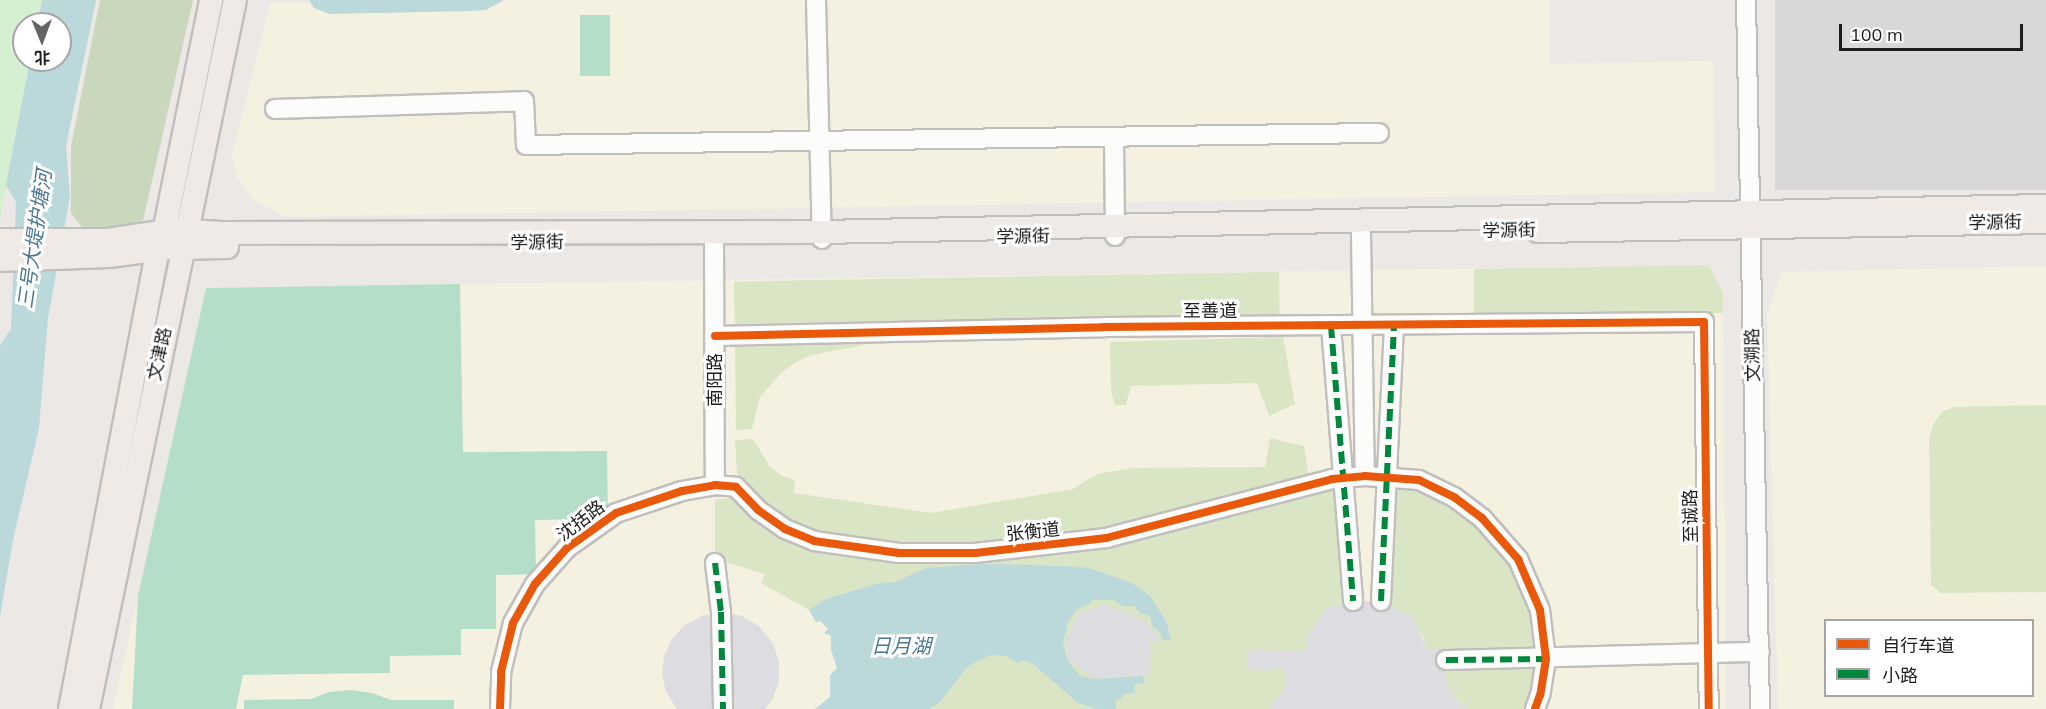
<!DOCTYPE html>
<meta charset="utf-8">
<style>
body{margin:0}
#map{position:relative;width:2046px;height:709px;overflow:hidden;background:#ebe8e5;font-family:Mulish,"Noto Sans SC",sans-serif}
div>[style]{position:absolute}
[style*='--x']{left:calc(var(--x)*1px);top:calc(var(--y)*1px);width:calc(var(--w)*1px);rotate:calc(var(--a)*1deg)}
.residential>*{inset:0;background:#dad8d7;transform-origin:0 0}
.education>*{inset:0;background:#f4f1e1}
.grass>*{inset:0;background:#dae5c6;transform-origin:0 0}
.forest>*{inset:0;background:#c9d7bc}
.park>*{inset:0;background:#d6efd2}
.pitch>*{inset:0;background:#b5dec8;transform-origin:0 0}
.plaza>*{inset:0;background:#dddce0}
.water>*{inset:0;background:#bbd8db}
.roads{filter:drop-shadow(2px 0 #c1bfbe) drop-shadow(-2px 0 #c1bfbe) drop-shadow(0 2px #c1bfbe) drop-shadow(0 -2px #c1bfbe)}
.minor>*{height:18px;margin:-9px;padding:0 9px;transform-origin:9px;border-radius:9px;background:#fcfcfb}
.major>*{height:22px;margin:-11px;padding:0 11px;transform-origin:11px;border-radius:11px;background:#efeae5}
.quiet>*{height:6px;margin-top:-3px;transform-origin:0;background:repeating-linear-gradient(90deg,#00873e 0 12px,transparent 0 18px)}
.cycleway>*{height:8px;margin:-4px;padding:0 4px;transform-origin:4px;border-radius:4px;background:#e8590c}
span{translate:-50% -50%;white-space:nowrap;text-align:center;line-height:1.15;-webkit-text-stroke:6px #fff;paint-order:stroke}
.street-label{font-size:18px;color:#1d1d1d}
.water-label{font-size:20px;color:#4c7795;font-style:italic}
.legend{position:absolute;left:1824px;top:619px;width:210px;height:78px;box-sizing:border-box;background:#fff;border:2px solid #a5a5a5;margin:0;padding:8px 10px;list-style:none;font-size:18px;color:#1d1d1d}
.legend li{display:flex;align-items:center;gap:12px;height:30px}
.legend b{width:30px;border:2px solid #a5a5a5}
.north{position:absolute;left:12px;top:12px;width:60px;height:60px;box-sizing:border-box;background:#fff;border:2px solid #a5a5a5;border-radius:50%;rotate:179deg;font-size:16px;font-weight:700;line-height:24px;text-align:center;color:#1d1d1d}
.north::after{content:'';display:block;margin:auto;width:21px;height:27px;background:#656463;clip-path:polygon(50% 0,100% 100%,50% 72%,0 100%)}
.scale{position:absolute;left:1839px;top:24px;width:184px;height:27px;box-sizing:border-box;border:3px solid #1d1d1d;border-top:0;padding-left:8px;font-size:18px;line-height:21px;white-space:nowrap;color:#1d1d1d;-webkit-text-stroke:4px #fff;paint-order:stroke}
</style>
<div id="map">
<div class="residential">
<div style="left:1775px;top:0;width:271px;height:190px"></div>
</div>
<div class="education">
<div style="clip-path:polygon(504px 0,1549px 0,1550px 64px,1713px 61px,1715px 192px,286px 217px,254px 200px,237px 177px,232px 155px,270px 3px,310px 2px,315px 8px,486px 10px)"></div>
<div style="clip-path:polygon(1709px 265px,1723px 293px,1726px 709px,113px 709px,206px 288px)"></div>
<div style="clip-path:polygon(evenodd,2046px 266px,2046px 709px,1778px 709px,1767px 314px,1782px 272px,2046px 266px,1826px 620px,2032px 620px,2032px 696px,1826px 696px,1826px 620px)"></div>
</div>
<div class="grass">
<div style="clip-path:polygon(1709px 265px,1723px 293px,1723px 313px,1474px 315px,1474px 269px)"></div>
<div style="left:1279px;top:272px;width:44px;height:545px;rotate:89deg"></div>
<div style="clip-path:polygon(1283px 337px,1295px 404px,1269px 416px,1257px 383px,1131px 386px,1126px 405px,1115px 405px,1111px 391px,1110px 342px)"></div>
<div style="clip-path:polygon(884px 341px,812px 355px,798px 361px,782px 372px,760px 397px,752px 429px,736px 430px,735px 345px)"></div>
<div style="clip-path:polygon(2046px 405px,2046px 592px,1941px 593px,1931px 585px,1929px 438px,1934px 423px,1942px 412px,1954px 407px)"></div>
<div style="clip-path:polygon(1270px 438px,1304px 446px,1310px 485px,1332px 479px,1347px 602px,1309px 634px,1305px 651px,1284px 668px,1288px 683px,1278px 699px,1267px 709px,829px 709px,848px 624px,809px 610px,761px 583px,765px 574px,728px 563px,715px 563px,715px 500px,745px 496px,737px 472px,735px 440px,753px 439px,770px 467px,782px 476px,795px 480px,794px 493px,931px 513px,1073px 489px,1097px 474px,1134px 468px,1265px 467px)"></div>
<div style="clip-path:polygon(1395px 477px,1482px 518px,1540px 610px,1535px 709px,1470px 709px,1458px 702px,1445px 682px,1446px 649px,1427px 649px,1422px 635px,1388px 603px)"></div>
</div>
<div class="forest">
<div style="clip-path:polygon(100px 0,193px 0,141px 230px,110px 231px,82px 227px,71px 213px,71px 147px)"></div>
</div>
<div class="park">
<div style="clip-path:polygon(0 0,42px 0,37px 24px,24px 24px,24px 60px,30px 60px,0 222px)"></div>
</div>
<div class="pitch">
<div style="left:610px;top:15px;width:61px;height:30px;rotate:90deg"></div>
<div style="clip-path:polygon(460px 284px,463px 452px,607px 451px,608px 519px,535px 520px,536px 574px,496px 575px,496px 629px,461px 629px,461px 655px,390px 656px,390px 673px,243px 675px,236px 709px,132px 709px,138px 596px,206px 288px)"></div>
<div style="clip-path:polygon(352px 690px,372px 693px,391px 700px,454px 700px,454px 709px,244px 709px,244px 700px,311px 699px,329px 692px)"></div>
</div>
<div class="plaza">
<div style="clip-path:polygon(1381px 601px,1412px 617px,1427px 649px,1446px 648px,1445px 682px,1458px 702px,1470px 709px,1267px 709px,1278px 699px,1287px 683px,1284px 668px,1248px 670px,1247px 650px,1305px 651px,1309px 634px,1325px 609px,1347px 602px)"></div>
<div style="clip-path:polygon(1107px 605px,1146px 622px,1161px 641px,1149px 641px,1150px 676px,1092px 677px,1070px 661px,1065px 641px,1079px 613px)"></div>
<div style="clip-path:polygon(721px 612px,742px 616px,759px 626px,772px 642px,779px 661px,779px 681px,772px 700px,765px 709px,677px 709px,666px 692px,662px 674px,664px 656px,672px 639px,684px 626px,701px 616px)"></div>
</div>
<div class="water">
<div style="clip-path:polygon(42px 0,96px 0,66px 146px,70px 196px,48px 318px,39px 428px,13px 540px,0 617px,0 345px,11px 329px,16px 202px,6px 185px,30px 60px,60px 60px,60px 24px,37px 24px)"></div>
<div style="clip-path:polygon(309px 0,504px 0,486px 10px,472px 11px,330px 14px,314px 8px)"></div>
<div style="clip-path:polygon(980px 564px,1068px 566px,1089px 568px,1118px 578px,1135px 585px,1150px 596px,1166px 621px,1171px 640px,1163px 640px,1160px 632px,1153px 627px,1150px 616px,1140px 613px,1134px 606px,1122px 606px,1114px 600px,1092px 600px,1091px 603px,1076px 610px,1067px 625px,1063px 643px,1068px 661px,1080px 676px,1093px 679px,1143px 676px,1144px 683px,1134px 684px,1135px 693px,1123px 694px,1123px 698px,1116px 700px,1116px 709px,1097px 709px,1078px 703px,1032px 663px,1023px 660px,1018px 663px,1006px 656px,999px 655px,988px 656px,968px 666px,939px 703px,928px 709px,815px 709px,830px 697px,830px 675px,837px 668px,831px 650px,831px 636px,824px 633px,828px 629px,820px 621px,816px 622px,809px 610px,826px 599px,880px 583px,895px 582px,926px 568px)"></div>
</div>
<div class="roads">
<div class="minor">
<div style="--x:816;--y:0;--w:239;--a:88.6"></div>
<div style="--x:1746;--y:0;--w:709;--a:88.87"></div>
<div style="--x:275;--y:109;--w:249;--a:-1.8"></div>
<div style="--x:524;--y:101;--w:44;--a:87.4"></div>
<div style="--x:526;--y:145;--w:853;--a:-0.81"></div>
<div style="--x:1114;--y:137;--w:99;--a:89.4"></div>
<div style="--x:1361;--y:234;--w:242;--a:89.1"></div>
<div style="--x:714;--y:240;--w:245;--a:89.8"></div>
<div style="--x:1331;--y:326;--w:276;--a:85.4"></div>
<div style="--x:715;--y:336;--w:389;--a:-1.3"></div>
<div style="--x:1104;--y:327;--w:600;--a:-0.48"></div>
<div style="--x:1704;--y:322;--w:387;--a:89.3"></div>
<div style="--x:715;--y:563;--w:49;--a:83"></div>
<div style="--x:721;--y:612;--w:97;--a:88.8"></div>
<div style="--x:1381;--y:601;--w:275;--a:-87.3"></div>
<div style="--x:1446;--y:660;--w:314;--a:-1.5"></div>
<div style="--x:500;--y:709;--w:37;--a:-88"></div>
<div style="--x:501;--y:672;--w:50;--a:-76.2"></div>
<div style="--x:513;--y:623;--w:45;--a:-60.6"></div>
<div style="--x:535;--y:584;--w:48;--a:-48.4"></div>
<div style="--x:567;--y:548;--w:60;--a:-35.5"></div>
<div style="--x:616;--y:513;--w:70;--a:-18.4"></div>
<div style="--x:682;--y:491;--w:34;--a:-10"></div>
<div style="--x:715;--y:485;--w:21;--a:5"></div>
<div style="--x:736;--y:487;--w:32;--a:46"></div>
<div style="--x:758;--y:510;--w:33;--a:35"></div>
<div style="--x:785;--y:529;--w:31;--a:22"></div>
<div style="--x:814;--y:541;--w:86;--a:8"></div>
<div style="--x:899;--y:553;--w:76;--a:0"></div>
<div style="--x:975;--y:553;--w:132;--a:-6.5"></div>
<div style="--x:1106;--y:538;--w:234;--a:-14.6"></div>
<div style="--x:1332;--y:479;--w:33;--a:-5"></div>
<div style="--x:1365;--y:476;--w:54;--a:4.2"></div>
<div style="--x:1419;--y:480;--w:39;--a:26"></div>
<div style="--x:1454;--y:497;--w:35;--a:37"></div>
<div style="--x:1482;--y:518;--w:55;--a:48.7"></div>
<div style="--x:1518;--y:559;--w:56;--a:66.7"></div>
<div style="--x:1540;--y:610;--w:49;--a:83"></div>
<div style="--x:1546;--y:659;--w:36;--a:99"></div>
<div style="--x:1540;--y:695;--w:15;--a:110"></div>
</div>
<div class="major">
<div style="--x:1538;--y:231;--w:508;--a:-1.01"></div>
<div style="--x:0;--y:240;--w:108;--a:0"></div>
<div style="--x:108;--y:240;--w:67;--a:-8.6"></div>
<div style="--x:174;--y:230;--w:47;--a:3.7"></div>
<div style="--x:221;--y:233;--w:601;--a:-0.1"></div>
<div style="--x:822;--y:232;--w:1224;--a:-1.22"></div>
<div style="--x:0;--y:260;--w:109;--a:-2.1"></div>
<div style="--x:109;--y:256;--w:62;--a:-7.5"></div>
<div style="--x:170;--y:248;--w:57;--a:-1"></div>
<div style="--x:70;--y:709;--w:468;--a:-79.2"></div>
<div style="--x:158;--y:249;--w:18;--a:-71"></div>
<div style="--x:164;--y:232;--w:237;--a:-78.5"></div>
<div style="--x:88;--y:709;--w:724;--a:-78.29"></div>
</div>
</div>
<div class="quiet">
<div style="--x:1331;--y:326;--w:276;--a:85.4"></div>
<div style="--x:715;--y:563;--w:49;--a:83"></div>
<div style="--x:721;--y:612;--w:97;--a:88.8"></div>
<div style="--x:1381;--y:601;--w:275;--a:-87.3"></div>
<div style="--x:1446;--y:660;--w:100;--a:-0.6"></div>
</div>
<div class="cycleway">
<div style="--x:715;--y:336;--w:389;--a:-1.3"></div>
<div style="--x:1104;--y:327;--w:600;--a:-0.48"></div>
<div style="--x:1704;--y:322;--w:387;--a:89.3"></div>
<div style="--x:500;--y:709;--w:37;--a:-88"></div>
<div style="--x:501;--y:672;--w:50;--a:-76.2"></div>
<div style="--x:513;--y:623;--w:45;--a:-60.6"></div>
<div style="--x:535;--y:584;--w:48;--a:-48.4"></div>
<div style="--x:567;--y:548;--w:60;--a:-35.5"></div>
<div style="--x:616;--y:513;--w:70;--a:-18.4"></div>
<div style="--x:682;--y:491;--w:34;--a:-10"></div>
<div style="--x:715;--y:485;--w:21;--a:5"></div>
<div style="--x:736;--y:487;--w:32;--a:46"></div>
<div style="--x:758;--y:510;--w:33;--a:35"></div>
<div style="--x:785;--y:529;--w:31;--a:22"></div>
<div style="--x:814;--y:541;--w:86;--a:8"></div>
<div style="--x:899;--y:553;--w:76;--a:0"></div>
<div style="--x:975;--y:553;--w:132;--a:-6.5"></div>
<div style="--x:1106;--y:538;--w:234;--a:-14.6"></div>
<div style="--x:1332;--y:479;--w:33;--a:-5"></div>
<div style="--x:1365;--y:476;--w:54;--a:4.2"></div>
<div style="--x:1419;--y:480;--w:39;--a:26"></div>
<div style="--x:1454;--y:497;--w:35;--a:37"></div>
<div style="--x:1482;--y:518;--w:55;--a:48.7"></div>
<div style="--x:1518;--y:559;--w:56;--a:66.7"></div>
<div style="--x:1540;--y:610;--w:49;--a:83"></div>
<div style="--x:1546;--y:659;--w:36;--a:99"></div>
<div style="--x:1540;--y:695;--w:15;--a:110"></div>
</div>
<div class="street-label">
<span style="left:1995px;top:223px;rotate:-1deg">学源街</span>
<span style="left:1509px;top:231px;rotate:-1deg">学源街</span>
<span style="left:1023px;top:237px;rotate:-1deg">学源街</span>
<span style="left:537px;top:243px;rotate:-1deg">学源街</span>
<span style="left:1210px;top:311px">至善道</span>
<span style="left:160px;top:354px;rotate:-78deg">文津路</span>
<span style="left:1753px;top:355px;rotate:-91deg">文溯路</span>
<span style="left:715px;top:380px;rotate:-90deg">南阳路</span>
<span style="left:1691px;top:516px;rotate:-91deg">至诚路</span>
<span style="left:581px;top:521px;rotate:-37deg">沈括路</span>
<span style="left:1033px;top:532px;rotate:-6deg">张衡道</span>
</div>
<div class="water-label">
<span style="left:34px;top:239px;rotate:-82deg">三号大堤护塘河</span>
<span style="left:901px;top:645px">日月湖</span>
</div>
<ul class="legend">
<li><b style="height:8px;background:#e8590c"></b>自行车道</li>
<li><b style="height:8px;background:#00873e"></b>小路</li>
</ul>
<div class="north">北</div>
<div class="scale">100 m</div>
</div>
